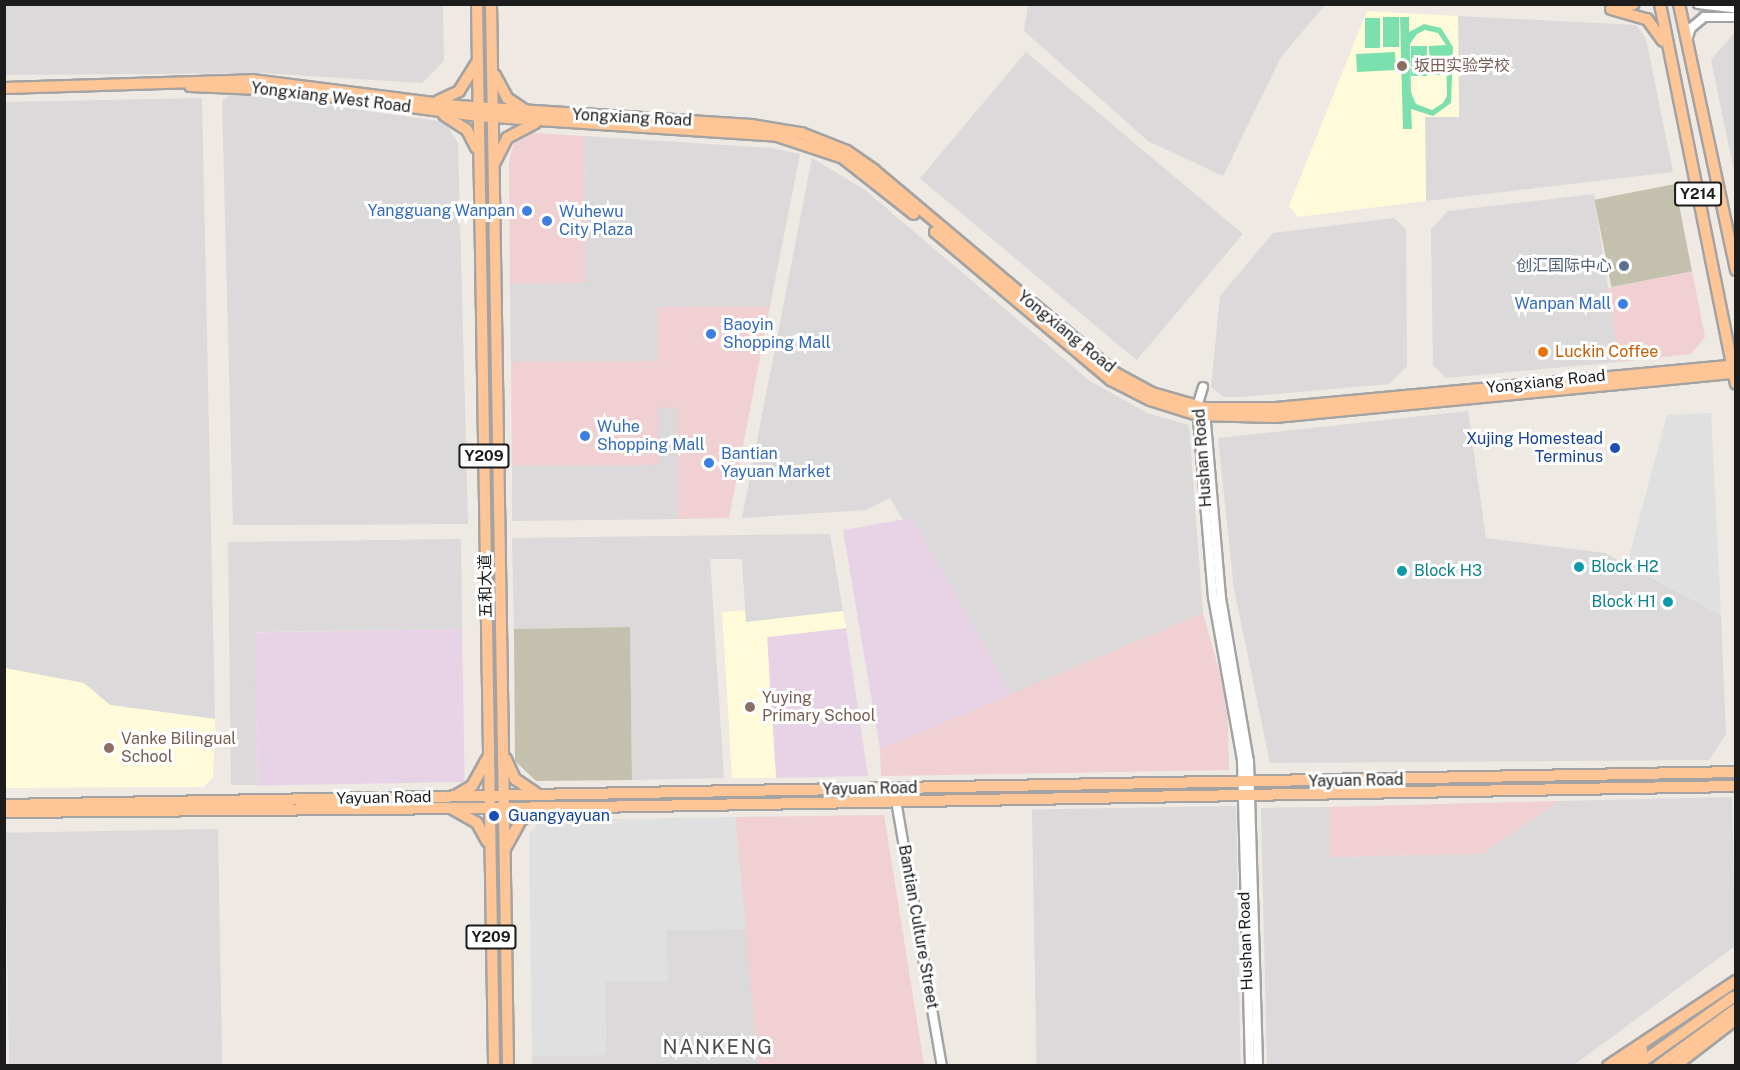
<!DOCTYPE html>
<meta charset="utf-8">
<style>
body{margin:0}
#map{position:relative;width:1740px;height:1070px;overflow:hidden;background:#eee9e2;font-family:"Public Sans","Noto Sans SC",sans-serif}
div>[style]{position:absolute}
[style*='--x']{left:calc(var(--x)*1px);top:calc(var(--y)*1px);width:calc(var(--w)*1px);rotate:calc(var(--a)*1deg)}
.residential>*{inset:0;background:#dbd9d9;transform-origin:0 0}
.commercial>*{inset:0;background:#f0d0d2}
.industrial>*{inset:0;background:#e8d3e6;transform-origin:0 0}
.education>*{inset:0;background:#fffbda}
.construction>*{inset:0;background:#c3c0ad;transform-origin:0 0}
.pitch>*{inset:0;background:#7ce0ae;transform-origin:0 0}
.parking>*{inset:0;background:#e0e0e0}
.roads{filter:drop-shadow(2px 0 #a3a3a3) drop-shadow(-2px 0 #a3a3a3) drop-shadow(0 2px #a3a3a3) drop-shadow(0 -2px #a3a3a3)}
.minor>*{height:8px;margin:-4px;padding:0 4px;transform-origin:4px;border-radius:4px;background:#fff}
.major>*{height:10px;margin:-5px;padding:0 5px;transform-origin:5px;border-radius:5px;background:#fec596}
.dots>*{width:16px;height:16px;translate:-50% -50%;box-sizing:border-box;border:3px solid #fff;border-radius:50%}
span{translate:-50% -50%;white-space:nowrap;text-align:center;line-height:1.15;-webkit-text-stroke:6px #fff;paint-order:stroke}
.shield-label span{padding:2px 4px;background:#fff;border:2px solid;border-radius:4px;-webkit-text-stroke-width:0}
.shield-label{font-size:15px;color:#1c1c1c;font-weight:700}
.education-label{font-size:16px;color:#785e54}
.left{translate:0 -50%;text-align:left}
.street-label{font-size:16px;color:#1c1c1c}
.shop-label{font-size:16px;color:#366cbe}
.right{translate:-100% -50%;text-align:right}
.service-label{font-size:16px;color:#4e5e75}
.food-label{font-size:16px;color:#c56008}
.transit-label{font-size:16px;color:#164399}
.culture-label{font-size:16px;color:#0d838f}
.quarter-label{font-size:20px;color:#4f4f4f;letter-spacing:1.5px}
.frame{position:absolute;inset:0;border:6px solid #1c1c1c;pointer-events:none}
</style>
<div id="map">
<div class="residential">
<div style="clip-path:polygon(4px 5px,443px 5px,444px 61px,422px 83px,262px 73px,5px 75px)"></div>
<div style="clip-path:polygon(1028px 5px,1028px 4px,1325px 5px,1281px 57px,1223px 176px,1148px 141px,1024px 31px)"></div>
<div style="clip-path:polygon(1458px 16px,1636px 25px,1646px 39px,1673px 172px,1426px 201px,1425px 117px,1459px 116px)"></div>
<div style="clip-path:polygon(1735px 32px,1735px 176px,1711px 60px)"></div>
<div style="left:1026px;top:52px;width:283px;height:165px;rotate:40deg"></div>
<div style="clip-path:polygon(235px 92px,445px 122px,458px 143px,468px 524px,233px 525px,222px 101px)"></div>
<div style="clip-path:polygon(202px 98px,215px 719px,110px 705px,84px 683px,5px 668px,4px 102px)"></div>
<div style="clip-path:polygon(584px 136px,771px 148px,800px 154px,770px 306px,658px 307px,658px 361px,511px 362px,510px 284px,586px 283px)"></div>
<div style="clip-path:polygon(812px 158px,865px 190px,1090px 381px,1147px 413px,1189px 425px,1203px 613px,1012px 694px,912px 519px,903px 520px,890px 498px,866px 510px,742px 518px)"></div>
<div style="clip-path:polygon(1594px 194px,1619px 362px,1446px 378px,1433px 365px,1431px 229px,1448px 211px)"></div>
<div style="clip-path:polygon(1394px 218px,1406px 229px,1407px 366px,1389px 384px,1241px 397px,1224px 397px,1211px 387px,1220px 296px,1273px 233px)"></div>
<div style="clip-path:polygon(658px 407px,677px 407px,678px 519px,512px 521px,512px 466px,658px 465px)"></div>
<div style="clip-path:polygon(1468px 411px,1486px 538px,1605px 553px,1721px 615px,1726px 734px,1709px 760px,1270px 763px,1234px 589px,1218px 438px)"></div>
<div style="clip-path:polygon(830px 534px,843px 611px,746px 622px,742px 559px,710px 559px,724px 778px,632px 780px,630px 627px,514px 629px,512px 538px)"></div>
<div style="clip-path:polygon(461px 539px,462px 629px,256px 632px,257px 785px,231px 785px,228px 542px)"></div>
<div style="clip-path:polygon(1732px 797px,1735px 946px,1574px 1065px,1267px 1065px,1261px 808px,1329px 807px,1330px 857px,1483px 854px,1559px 801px)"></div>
<div style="left:1236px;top:806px;width:259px;height:204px;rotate:89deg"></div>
<div style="left:218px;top:829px;width:236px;height:213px;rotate:89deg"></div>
<div style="clip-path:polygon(746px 929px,758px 1065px,532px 1066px,532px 1056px,606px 1055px,605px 982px,667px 930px)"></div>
</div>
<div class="commercial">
<div style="clip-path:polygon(533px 133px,584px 136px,586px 283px,510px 284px,509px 159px,514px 144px)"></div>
<div style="clip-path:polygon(1692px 271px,1705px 337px,1691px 354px,1619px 362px,1608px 288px)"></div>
<div style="clip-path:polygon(770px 306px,729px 518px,678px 519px,676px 407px,658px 408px,659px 465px,512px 466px,511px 362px,657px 361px,657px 307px)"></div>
<div style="clip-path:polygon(1203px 613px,1227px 699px,1229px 770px,881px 776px,880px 749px)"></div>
<div style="clip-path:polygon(1559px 801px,1483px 854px,1330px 857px,1329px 807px)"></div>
<div style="clip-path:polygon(884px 815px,924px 1065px,758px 1065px,735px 817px)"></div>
</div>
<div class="industrial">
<div style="clip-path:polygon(912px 518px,1012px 694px,880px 749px,843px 530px)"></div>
<div style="clip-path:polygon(846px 628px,868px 776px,776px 778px,767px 637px)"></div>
<div style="left:462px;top:629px;width:153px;height:207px;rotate:89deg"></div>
</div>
<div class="education">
<div style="clip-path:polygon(1367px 11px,1458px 16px,1459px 117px,1425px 117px,1426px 201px,1298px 217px,1289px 206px)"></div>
<div style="clip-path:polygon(745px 610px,746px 622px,843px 611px,846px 628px,767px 637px,776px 778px,732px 778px,722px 612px)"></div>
<div style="clip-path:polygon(4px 668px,84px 683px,110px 705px,215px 719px,213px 777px,204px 787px,5px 788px)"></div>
</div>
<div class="construction">
<div style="left:1675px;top:184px;width:89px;height:82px;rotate:79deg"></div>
<div style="clip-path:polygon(630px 627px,632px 780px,536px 781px,515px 761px,514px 629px)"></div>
</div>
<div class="pitch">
<div style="left:1383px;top:17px;width:16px;height:30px"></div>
<div style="clip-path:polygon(evenodd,1400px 17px,1409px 17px,1409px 32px,1424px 24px,1441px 28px,1453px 47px,1451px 103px,1433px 116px,1411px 109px,1412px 129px,1403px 129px,1400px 17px,1425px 30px,1438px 33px,1446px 45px,1429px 46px,1430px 75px,1446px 75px,1446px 48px,1447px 96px,1443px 103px,1432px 110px,1416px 104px,1411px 92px,1410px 44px,1417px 34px,1425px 30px)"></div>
<div style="left:1365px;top:18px;width:15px;height:30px"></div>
<div style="left:1411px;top:46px;width:16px;height:30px"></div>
<div style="left:1395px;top:52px;width:18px;height:39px;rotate:87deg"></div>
</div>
<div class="parking">
<div style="clip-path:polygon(1711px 413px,1721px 615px,1627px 564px,1667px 415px)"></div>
<div style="clip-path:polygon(735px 817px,746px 929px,667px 930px,668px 981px,605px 982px,606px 1055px,532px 1056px,529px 833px,542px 820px)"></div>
</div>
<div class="roads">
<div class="minor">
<div style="--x:1698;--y:4;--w:38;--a:7"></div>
<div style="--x:1687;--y:40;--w:13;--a:-72"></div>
<div style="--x:1691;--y:28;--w:17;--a:-40"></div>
<div style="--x:1704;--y:17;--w:32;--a:0"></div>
<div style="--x:1203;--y:387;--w:21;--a:107"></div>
<div style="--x:1197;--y:407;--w:191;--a:85.2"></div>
<div style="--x:1213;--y:597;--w:166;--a:79.9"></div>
<div style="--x:1242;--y:760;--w:306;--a:88.5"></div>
<div style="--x:1205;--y:411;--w:188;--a:85.1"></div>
<div style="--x:1221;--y:598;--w:165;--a:80.3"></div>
<div style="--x:1249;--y:761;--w:305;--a:88.3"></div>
<div style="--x:894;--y:789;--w:281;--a:80.2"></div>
</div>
<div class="major">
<div style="--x:477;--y:4;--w:1062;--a:89.08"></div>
<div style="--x:491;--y:4;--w:1062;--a:89.08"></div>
<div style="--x:1660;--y:4;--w:387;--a:78.7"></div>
<div style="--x:1679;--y:4;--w:272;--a:77.9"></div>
<div style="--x:1617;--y:8;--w:17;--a:-13"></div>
<div style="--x:1611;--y:9;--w:37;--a:16"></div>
<div style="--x:1647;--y:19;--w:27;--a:54"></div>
<div style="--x:495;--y:75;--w:26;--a:62"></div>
<div style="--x:507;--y:98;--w:22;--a:34"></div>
<div style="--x:190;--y:86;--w:93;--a:2.5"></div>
<div style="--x:283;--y:90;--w:197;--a:7.6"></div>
<div style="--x:478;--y:116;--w:300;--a:3.8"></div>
<div style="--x:777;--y:136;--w:70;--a:18.4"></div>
<div style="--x:843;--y:158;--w:90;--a:38.3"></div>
<div style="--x:4;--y:88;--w:248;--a:-1.8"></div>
<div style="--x:252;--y:80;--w:207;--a:7.2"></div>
<div style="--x:457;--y:106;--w:295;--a:3.7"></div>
<div style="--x:751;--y:125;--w:51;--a:9.1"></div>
<div style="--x:801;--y:133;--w:49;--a:21.4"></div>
<div style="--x:847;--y:151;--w:33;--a:35"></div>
<div style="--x:874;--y:170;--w:315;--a:40.1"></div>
<div style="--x:1115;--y:373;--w:42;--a:28.4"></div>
<div style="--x:1152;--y:393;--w:55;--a:15.8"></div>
<div style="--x:1205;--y:408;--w:71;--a:0"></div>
<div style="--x:1276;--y:408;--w:462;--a:-5.3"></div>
<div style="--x:438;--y:101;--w:23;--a:-25"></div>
<div style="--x:459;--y:91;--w:32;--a:-58"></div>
<div style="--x:444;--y:115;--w:27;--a:33"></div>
<div style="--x:467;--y:130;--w:20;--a:63"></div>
<div style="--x:495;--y:162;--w:27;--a:-63"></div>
<div style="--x:507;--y:138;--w:32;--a:-28"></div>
<div style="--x:935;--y:232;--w:230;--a:40.1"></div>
<div style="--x:1111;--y:380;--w:44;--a:27.1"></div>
<div style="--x:1150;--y:400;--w:50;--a:17.4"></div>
<div style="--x:1198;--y:415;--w:77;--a:1.5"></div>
<div style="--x:1275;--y:417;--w:463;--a:-5.5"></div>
<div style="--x:506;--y:759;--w:22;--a:66"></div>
<div style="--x:515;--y:779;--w:25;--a:34"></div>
<div style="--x:458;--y:794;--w:16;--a:-30"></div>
<div style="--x:472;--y:786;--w:31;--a:-61"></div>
<div style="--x:4;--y:805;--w:1732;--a:-1.09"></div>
<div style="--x:454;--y:810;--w:26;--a:29"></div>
<div style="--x:477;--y:823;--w:21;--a:61"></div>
<div style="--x:4;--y:812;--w:587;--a:-0.49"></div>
<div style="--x:591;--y:807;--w:1145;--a:-1.05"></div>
<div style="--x:506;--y:847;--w:31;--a:-61"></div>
<div style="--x:521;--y:820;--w:22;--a:-30"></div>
<div style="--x:1608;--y:1066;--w:154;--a:-33.6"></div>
<div style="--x:1622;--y:1066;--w:26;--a:-39"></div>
<div style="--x:1636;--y:1066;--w:119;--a:-35.4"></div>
<div style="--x:1658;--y:1066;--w:97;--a:-36.2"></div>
<div style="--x:1675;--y:1066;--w:77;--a:-37.6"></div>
</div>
</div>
<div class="dots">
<div style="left:1402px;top:66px;background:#8d6e63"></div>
<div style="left:527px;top:211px;background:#3f7fe0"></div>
<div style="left:547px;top:221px;background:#3f7fe0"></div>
<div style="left:1624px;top:266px;background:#5c6f8a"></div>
<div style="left:1623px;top:304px;background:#3f7fe0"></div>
<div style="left:711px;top:334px;background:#3f7fe0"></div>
<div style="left:1543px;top:352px;background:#e8710a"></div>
<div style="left:585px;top:436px;background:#3f7fe0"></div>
<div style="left:1615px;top:448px;background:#1a4fb4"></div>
<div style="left:709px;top:463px;background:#3f7fe0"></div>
<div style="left:1579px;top:567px;background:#0f9aa8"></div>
<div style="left:1402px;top:571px;background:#0f9aa8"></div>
<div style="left:1668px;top:602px;background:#0f9aa8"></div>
<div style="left:750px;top:707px;background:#8d6e63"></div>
<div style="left:109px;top:748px;background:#8d6e63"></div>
<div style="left:494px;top:816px;background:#1a4fb4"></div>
</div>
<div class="shield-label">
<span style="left:1698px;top:194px">Y214</span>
<span style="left:484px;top:456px">Y209</span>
<span style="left:491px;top:937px">Y209</span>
</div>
<div class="education-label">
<span class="left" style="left:1414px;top:66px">坂田实验学校</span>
<span class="left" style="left:762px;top:707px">Yuying<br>Primary School</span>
<span class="left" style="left:121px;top:748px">Vanke Bilingual<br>School</span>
</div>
<div class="street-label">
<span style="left:331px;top:98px;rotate:7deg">Yongxiang West Road</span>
<span style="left:632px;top:118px;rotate:3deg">Yongxiang Road</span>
<span style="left:1066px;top:332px;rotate:39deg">Yongxiang Road</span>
<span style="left:1546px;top:382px;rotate:-6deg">Yongxiang Road</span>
<span style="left:1203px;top:458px;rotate:-94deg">Hushan Road</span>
<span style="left:486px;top:586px;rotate:-91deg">五和大道</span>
<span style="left:1356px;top:781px;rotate:-1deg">Yayuan Road</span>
<span style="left:870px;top:789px;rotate:-1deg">Yayuan Road</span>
<span style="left:384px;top:798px;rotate:-1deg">Yayuan Road</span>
<span style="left:918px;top:927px;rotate:80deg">Bantian Culture Street</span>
<span style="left:1246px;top:941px;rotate:-92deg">Hushan Road</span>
</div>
<div class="shop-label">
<span class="right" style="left:515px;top:211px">Yangguang Wanpan</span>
<span class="left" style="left:559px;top:221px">Wuhewu<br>City Plaza</span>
<span class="right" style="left:1611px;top:304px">Wanpan Mall</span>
<span class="left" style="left:723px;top:334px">Baoyin<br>Shopping Mall</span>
<span class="left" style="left:597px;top:436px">Wuhe<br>Shopping Mall</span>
<span class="left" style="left:721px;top:463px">Bantian<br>Yayuan Market</span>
</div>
<div class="service-label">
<span class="right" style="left:1612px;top:266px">创汇国际中心</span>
</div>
<div class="food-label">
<span class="left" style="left:1555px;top:352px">Luckin Coffee</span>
</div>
<div class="transit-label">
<span class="right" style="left:1603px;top:448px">Xujing Homestead<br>Terminus</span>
<span class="left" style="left:508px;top:816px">Guangyayuan</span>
</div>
<div class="culture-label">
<span class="left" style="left:1591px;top:567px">Block H2</span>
<span class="left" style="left:1414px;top:571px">Block H3</span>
<span class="right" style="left:1656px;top:602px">Block H1</span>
</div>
<div class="quarter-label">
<span style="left:718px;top:1047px">NANKENG</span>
</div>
<div class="frame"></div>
</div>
